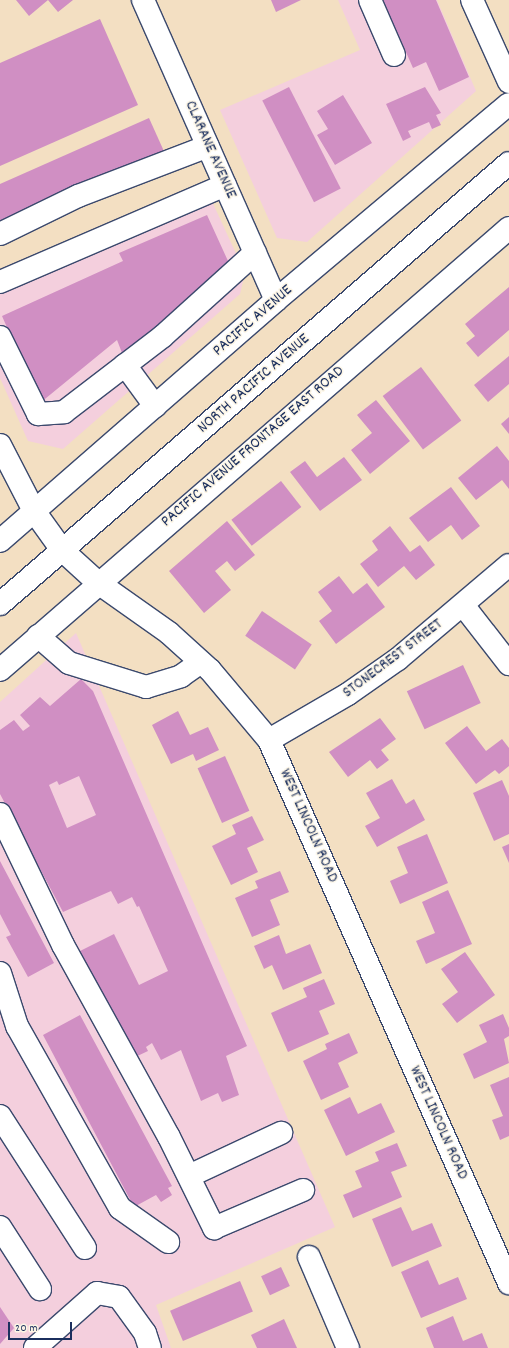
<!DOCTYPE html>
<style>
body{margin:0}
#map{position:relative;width:509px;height:1348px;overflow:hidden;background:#f3dfc2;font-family:Dekko,sans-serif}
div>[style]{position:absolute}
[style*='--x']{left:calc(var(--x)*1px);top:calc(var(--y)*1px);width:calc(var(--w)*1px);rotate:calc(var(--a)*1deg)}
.built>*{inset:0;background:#f4cfdd}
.building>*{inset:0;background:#d08fc3;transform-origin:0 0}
.roads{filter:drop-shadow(1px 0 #3b496d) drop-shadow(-1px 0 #3b496d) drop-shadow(0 1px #3b496d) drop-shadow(0 -1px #3b496d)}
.minor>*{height:22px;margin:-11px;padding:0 11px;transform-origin:11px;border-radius:11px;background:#fff}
.major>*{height:22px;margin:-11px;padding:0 11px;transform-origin:11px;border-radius:11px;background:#fff}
span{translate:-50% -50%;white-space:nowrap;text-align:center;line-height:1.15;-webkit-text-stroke:3px #fcf5e5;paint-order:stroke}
.street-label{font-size:16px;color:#1b2f5e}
.scale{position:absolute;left:8px;top:1322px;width:64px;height:18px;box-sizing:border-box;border:2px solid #1b2f5e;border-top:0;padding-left:5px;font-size:12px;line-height:14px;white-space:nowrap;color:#1b2f5e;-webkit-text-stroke:3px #fcf5e5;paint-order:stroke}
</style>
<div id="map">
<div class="built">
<div style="clip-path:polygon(338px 0,437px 0,476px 91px,307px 242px,277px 238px,220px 110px,360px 50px)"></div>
<div style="clip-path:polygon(210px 197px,245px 273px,240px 294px,63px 449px,28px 441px,0 378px,0 290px)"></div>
<div style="clip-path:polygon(76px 633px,335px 1227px,156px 1305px,171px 1348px,0 1348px,0 702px)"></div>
</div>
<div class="building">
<div style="clip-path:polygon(16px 0,73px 0,58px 12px,48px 0,29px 16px)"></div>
<div style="clip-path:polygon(271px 0,301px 0,276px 12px)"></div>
<div style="clip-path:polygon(383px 0,436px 0,469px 77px,439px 91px,426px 62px,413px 68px)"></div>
<div style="clip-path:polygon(100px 19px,138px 105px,0 166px,0 63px)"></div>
<div style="left:289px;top:87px;width:114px;height:30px;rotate:63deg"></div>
<div style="clip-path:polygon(425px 87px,441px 113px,436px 115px,441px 125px,432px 129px,429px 122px,408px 131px,411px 137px,403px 141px,386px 104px)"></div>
<div style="clip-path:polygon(343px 95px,372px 143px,335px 165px,317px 135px,328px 129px,317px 111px)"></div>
<div style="clip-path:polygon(149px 118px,167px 158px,0 225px,0 184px)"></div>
<div style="clip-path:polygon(207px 215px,228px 261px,234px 265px,124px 358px,117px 340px,40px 403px,2px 316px,123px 261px,119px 253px)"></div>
<div style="clip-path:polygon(509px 287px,509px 330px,478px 357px,466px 343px,475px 336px,465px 324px)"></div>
<div style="clip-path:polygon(509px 356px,509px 384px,488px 402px,474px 385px)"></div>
<div style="left:421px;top:367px;width:67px;height:48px;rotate:53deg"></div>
<div style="clip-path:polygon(376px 400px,410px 441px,370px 474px,351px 450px,372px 433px,357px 415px)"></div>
<div style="clip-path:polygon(509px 417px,509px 434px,501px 424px)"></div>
<div style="clip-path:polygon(497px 446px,509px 461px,509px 489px,502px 480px,476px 500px,458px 478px)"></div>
<div style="clip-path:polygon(344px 457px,362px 480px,320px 511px,290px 472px,305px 461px,317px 477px)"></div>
<div style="left:281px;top:481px;width:33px;height:63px;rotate:52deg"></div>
<div style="clip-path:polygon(451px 487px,480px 526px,462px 540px,451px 525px,428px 542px,409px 518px)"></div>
<div style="clip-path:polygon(227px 521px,255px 555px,235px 571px,227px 561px,215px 571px,231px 590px,204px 613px,169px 571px)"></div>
<div style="clip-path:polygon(390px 526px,410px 552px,420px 545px,435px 565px,416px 580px,404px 566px,378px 587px,360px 564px,378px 550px,372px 541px)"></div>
<div style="clip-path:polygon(339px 576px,353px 594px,367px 583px,385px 607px,336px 644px,319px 621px,332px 611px,318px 592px)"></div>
<div style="left:262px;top:611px;width:60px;height:30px;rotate:34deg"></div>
<div style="left:463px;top:665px;width:42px;height:62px;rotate:65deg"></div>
<div style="clip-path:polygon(evenodd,81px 679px,93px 691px,247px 1046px,226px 1056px,239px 1095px,222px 1102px,218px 1093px,201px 1101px,181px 1050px,161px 1060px,152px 1043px,146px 1047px,148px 1051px,131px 1059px,78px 952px,114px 934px,139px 985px,168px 971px,139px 906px,137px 907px,132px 897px,118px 904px,111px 891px,63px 912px,0 794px,0 730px,14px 720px,23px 731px,30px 726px,20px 715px,40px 697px,50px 706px,81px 679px,79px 776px,96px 815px,67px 828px,49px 785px,57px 781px,59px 785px,79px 776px)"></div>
<div style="clip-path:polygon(178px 711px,190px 735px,208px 727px,219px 750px,196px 761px,193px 754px,171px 764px,152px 725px)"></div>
<div style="clip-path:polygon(380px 718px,396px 739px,381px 750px,389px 760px,377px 769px,370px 760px,348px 777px,329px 752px)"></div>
<div style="clip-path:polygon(467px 726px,486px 751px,502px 739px,509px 748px,509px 766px,499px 774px,495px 770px,476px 784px,445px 743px)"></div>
<div style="left:225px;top:756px;width:60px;height:30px;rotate:66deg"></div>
<div style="clip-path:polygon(392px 779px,406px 804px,414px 799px,425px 820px,377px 847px,365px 826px,380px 818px,366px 793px)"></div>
<div style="clip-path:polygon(502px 780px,509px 796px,509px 834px,494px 841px,473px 793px)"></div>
<div style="clip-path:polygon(252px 816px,264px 840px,247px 848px,258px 872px,231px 885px,212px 846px,236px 834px,232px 825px)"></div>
<div style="clip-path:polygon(427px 834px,448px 883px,400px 904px,390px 881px,408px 873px,397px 847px)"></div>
<div style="clip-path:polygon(509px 844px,509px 863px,502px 847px)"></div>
<div style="clip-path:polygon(0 861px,54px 963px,28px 977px,6px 937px,11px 935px,0 914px)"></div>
<div style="clip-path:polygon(280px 871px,289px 892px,270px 900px,280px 925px,252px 937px,235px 898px,258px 888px,255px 881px)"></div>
<div style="clip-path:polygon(448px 890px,472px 944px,426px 964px,416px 941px,435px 933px,422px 902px)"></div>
<div style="clip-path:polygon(279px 935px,286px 954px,310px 944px,322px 973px,283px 990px,272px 965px,264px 969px,254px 946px)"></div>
<div style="clip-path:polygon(465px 952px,495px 995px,457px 1023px,442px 1004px,458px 992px,441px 969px)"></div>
<div style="clip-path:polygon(324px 979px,335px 1004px,319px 1011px,329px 1034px,288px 1052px,271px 1013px,307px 997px,303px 988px)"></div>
<div style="clip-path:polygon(503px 1014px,509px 1028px,509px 1036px,504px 1039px,509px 1063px,474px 1079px,463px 1054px,487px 1042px,479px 1025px)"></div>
<div style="clip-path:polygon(80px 1015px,172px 1186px,168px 1188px,172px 1195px,161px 1202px,156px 1195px,134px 1207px,43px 1035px)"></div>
<div style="clip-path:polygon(349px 1033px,358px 1053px,338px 1063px,349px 1087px,321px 1100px,303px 1061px,327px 1049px,325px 1044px)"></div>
<div style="clip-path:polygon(509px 1077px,509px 1136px,500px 1140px,492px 1120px,503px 1116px,490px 1085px)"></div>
<div style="clip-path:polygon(350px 1097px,358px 1114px,381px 1103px,395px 1132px,346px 1156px,324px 1110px)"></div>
<div style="clip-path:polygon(397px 1143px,407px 1166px,391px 1172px,402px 1197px,353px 1218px,343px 1195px,362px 1187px,355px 1171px,379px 1161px,375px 1152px)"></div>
<div style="clip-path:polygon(401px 1207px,412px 1231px,432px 1223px,442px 1246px,392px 1267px,372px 1219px)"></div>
<div style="clip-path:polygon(428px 1260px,439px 1285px,458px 1277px,467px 1299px,421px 1318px,401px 1272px)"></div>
<div style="left:281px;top:1267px;width:21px;height:22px;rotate:65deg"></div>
<div style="left:240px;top:1281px;width:33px;height:76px;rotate:67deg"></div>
<div style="clip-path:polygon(0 1307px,14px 1328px,0 1344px)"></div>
<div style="clip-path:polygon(453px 1316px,463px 1341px,482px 1333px,488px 1348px,434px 1348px,426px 1328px)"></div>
<div style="clip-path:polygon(284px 1319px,297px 1348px,257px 1348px,251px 1335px)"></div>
</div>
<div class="roads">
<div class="minor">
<div style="--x:143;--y:0;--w:328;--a:66.1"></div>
<div style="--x:370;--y:0;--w:60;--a:66.4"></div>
<div style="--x:472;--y:0;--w:90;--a:65.7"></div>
<div style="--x:0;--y:234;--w:87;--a:-26"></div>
<div style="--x:78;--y:196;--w:139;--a:-21"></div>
<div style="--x:0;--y:282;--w:245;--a:-23.3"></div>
<div style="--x:0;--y:337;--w:86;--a:63.7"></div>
<div style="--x:38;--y:414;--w:26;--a:-4"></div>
<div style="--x:64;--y:412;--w:125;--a:-37.5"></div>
<div style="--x:163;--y:336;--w:124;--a:-42.1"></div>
<div style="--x:125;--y:365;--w:51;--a:53.8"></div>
<div style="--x:0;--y:445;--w:74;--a:62.7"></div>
<div style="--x:34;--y:511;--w:48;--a:54.3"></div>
<div style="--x:62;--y:550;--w:47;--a:42.4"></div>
<div style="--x:97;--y:582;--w:88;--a:35.3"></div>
<div style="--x:169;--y:633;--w:55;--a:42.1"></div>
<div style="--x:210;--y:670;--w:92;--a:49.9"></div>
<div style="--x:269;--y:740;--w:594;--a:66.16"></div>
<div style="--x:463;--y:605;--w:75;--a:52.1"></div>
<div style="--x:38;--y:636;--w:41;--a:41.1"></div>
<div style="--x:69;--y:663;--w:81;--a:17.3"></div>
<div style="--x:146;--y:687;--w:37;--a:-17"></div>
<div style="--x:181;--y:676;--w:24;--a:-35"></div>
<div style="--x:0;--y:670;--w:674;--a:-40.97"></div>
<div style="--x:269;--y:740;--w:91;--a:-30.2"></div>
<div style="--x:348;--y:694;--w:61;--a:-35"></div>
<div style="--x:398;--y:659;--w:145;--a:-40.3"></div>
<div style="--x:0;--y:814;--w:145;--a:64.3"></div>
<div style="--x:63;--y:945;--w:219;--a:61.1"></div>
<div style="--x:169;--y:1137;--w:102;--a:63.7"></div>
<div style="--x:214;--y:1228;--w:97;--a:-23.1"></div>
<div style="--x:0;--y:973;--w:56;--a:72.2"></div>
<div style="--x:17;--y:1026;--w:209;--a:60.5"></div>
<div style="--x:120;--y:1208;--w:59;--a:35.3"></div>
<div style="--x:0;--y:1116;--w:157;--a:57.2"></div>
<div style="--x:189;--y:1176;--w:102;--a:-25.1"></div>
<div style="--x:0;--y:1227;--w:74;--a:57.2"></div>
<div style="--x:309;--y:1257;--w:99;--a:66.8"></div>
<div style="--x:35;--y:1348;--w:83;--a:-41.6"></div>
<div style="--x:97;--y:1293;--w:22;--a:10"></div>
<div style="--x:119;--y:1297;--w:44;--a:54.2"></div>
<div style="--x:145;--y:1333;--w:16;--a:72"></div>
</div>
<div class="major">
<div style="--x:0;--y:541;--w:366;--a:-41.1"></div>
<div style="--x:276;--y:300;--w:304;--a:-40.1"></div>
<div style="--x:0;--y:604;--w:673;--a:-40.91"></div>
</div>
</div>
<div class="street-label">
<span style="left:210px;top:150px;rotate:66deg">CLARANE AVENUE</span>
<span style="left:253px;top:321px;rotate:-41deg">PACIFIC AVENUE</span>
<span style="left:254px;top:384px;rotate:-41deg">NORTH PACIFIC AVENUE</span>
<span style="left:253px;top:447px;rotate:-41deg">PACIFIC AVENUE FRONTAGE EAST ROAD</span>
<span style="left:393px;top:659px;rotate:-37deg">STONECREST STREET</span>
<span style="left:308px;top:826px;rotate:66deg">WEST LINCOLN ROAD</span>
<span style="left:438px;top:1123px;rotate:66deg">WEST LINCOLN ROAD</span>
</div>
<div class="scale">20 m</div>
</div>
